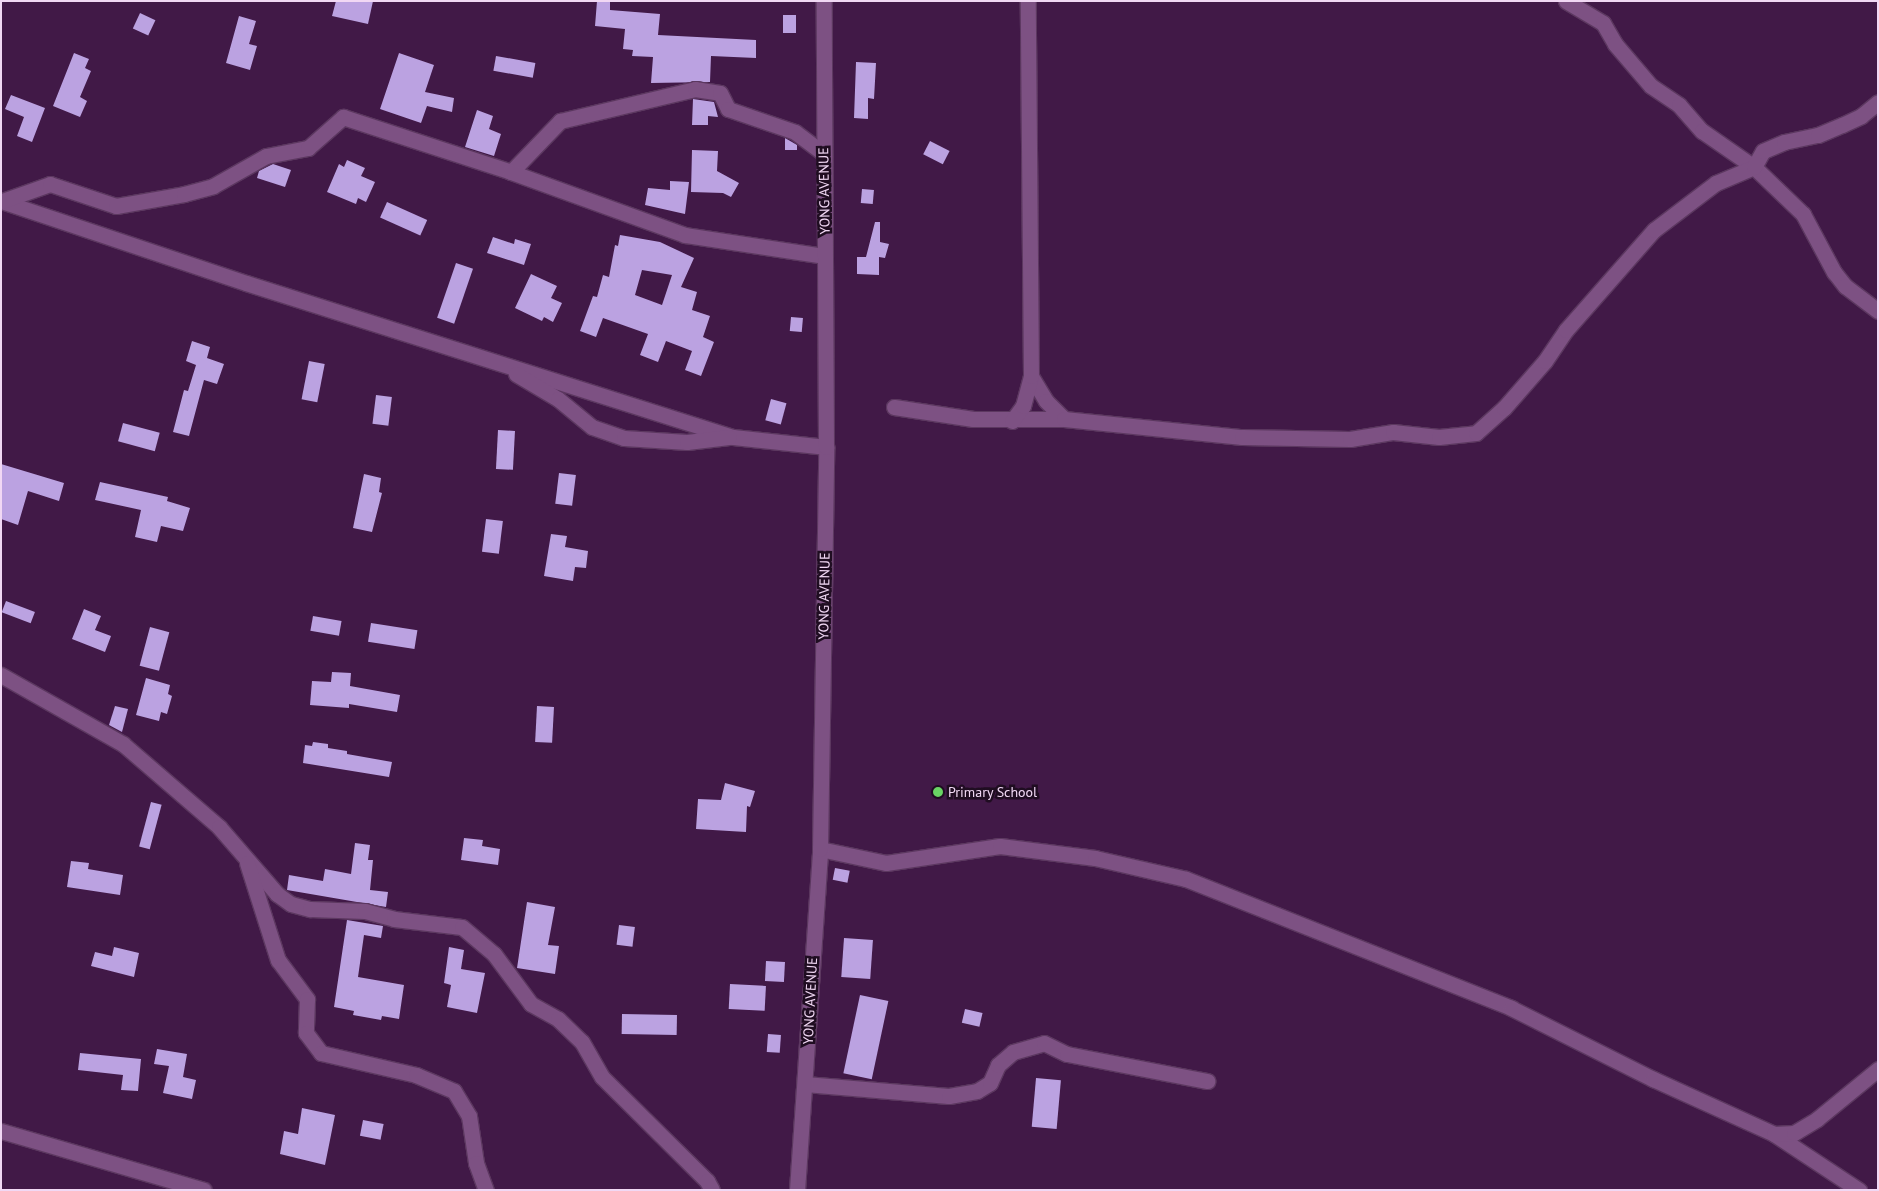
<!DOCTYPE html>
<style>
body{margin:0}
#map{position:relative;width:1879px;height:1191px;overflow:hidden;background:#411947;font-family:"PT Sans",sans-serif}
div>[style]{position:absolute}
[style*='--x']{left:calc(var(--x)*1px);top:calc(var(--y)*1px);width:calc(var(--w)*1px);rotate:calc(var(--a)*1deg)}
.building>*{inset:0;background:#bba2e1;transform-origin:0 0}
.roads{filter:drop-shadow(1px 0 #5c3860) drop-shadow(-1px 0 #5c3860) drop-shadow(0 1px #5c3860) drop-shadow(0 -1px #5c3860)}
.minor>*{height:15px;margin:-7.5px;padding:0 7.5px;transform-origin:7.5px;border-radius:7.5px;background:#7d5183}
.dots>*{width:14px;height:14px;translate:-50% -50%;box-sizing:border-box;border:2px solid #1f0d21;border-radius:50%}
span{translate:-50% -50%;white-space:nowrap;text-align:center;line-height:1.15;-webkit-text-stroke:5px #1f0d21;paint-order:stroke}
.street-label{font-size:14px;color:#f1d8f4}
.poi-label{font-size:14px;color:#f1d8f4}
.left{translate:0 -50%;text-align:left}
.frame{position:absolute;inset:0;border:2px solid #f1d8f4;pointer-events:none}
</style>
<div id="map">
<div class="building">
<div style="clip-path:polygon(336px 1px,373px 1px,368px 24px,332px 16px)"></div>
<div style="clip-path:polygon(597px 1px,610px 1px,610px 10px,660px 14px,658px 35px,756px 40px,756px 58px,711px 56px,710px 82px,651px 83px,653px 57px,632px 56px,633px 50px,623px 49px,625px 29px,595px 26px)"></div>
<div style="left:140px;top:13px;width:17px;height:17px;rotate:25deg"></div>
<div style="left:783px;top:15px;width:13px;height:18px"></div>
<div style="clip-path:polygon(239px 16px,256px 21px,249px 44px,257px 46px,250px 70px,226px 63px)"></div>
<div style="clip-path:polygon(74px 53px,89px 59px,85px 68px,91px 71px,80px 97px,87px 101px,80px 117px,53px 106px)"></div>
<div style="clip-path:polygon(399px 53px,434px 65px,425px 92px,454px 98px,452px 112px,427px 106px,421px 123px,380px 109px)"></div>
<div style="left:496px;top:56px;width:40px;height:15px;rotate:10deg"></div>
<div style="clip-path:polygon(856px 62px,876px 63px,874px 99px,868px 98px,868px 119px,854px 118px)"></div>
<div style="clip-path:polygon(11px 95px,45px 108px,32px 142px,17px 136px,24px 117px,5px 109px)"></div>
<div style="clip-path:polygon(693px 99px,714px 102px,718px 117px,708px 116px,708px 125px,692px 125px)"></div>
<div style="clip-path:polygon(477px 110px,493px 116px,489px 129px,501px 134px,494px 156px,465px 147px)"></div>
<div style="clip-path:polygon(785px 138px,797px 145px,797px 150px,785px 150px)"></div>
<div style="left:930px;top:141px;width:22px;height:15px;rotate:27deg"></div>
<div style="clip-path:polygon(692px 150px,718px 151px,717px 171px,739px 183px,731px 197px,723px 193px,691px 192px)"></div>
<div style="clip-path:polygon(347px 160px,365px 168px,361px 176px,375px 182px,366px 202px,358px 198px,356px 204px,327px 192px,339px 164px,344px 167px)"></div>
<div style="clip-path:polygon(273px 164px,291px 170px,285px 187px,257px 178px,259px 171px)"></div>
<div style="clip-path:polygon(670px 181px,689px 182px,685px 214px,645px 205px,648px 188px,670px 190px)"></div>
<div style="left:862px;top:189px;width:12px;height:14px;rotate:5deg"></div>
<div style="left:387px;top:202px;width:44px;height:17px;rotate:24deg"></div>
<div style="clip-path:polygon(875px 222px,880px 222px,880px 242px,889px 244px,885px 258px,879px 257px,879px 275px,857px 274px,857px 257px,866px 257px)"></div>
<div style="clip-path:polygon(evenodd,620px 235px,660px 242px,694px 258px,681px 287px,697px 292px,692px 310px,710px 316px,703px 337px,714px 342px,701px 376px,685px 370px,692px 351px,666px 341px,658px 362px,640px 355px,648px 334px,603px 318px,596px 337px,580px 331px,593px 296px,597px 297px,603px 275px,609px 277px,615px 245px,618px 246px,620px 235px,642px 270px,672px 275px,662px 305px,635px 295px,642px 270px)"></div>
<div style="clip-path:polygon(493px 237px,514px 244px,515px 239px,531px 244px,524px 265px,487px 253px)"></div>
<div style="left:456px;top:263px;width:18px;height:58px;rotate:19deg"></div>
<div style="clip-path:polygon(531px 274px,557px 286px,551px 298px,562px 303px,553px 322px,544px 317px,542px 321px,515px 308px)"></div>
<div style="left:791px;top:317px;width:12px;height:14px;rotate:5deg"></div>
<div style="clip-path:polygon(192px 341px,210px 347px,207px 358px,224px 364px,217px 384px,204px 380px,189px 436px,173px 432px,184px 390px,188px 391px,196px 365px,186px 361px)"></div>
<div style="left:309px;top:361px;width:16px;height:39px;rotate:11deg"></div>
<div style="left:376px;top:395px;width:16px;height:29px;rotate:7deg"></div>
<div style="left:771px;top:399px;width:16px;height:22px;rotate:15deg"></div>
<div style="left:123px;top:423px;width:38px;height:19px;rotate:15deg"></div>
<div style="left:498px;top:430px;width:17px;height:39px;rotate:3deg"></div>
<div style="clip-path:polygon(1px 464px,64px 483px,59px 501px,28px 491px,18px 525px,1px 519px)"></div>
<div style="left:559px;top:473px;width:17px;height:31px;rotate:7deg"></div>
<div style="clip-path:polygon(364px 474px,381px 478px,379px 492px,382px 493px,372px 532px,353px 528px)"></div>
<div style="clip-path:polygon(100px 482px,168px 497px,167px 501px,190px 508px,183px 531px,161px 526px,157px 542px,135px 537px,141px 510px,95px 500px)"></div>
<div style="left:486px;top:519px;width:17px;height:33px;rotate:7deg"></div>
<div style="clip-path:polygon(551px 534px,567px 536px,565px 547px,588px 551px,586px 568px,575px 567px,573px 581px,544px 576px)"></div>
<div style="left:6px;top:601px;width:31px;height:12px;rotate:21deg"></div>
<div style="clip-path:polygon(84px 609px,101px 616px,95px 630px,111px 636px,105px 652px,72px 639px)"></div>
<div style="left:313px;top:616px;width:29px;height:15px;rotate:10deg"></div>
<div style="left:371px;top:623px;width:47px;height:19px;rotate:9deg"></div>
<div style="left:150px;top:627px;width:20px;height:40px;rotate:15deg"></div>
<div style="clip-path:polygon(332px 672px,351px 673px,350px 686px,400px 695px,397px 712px,349px 704px,349px 708px,310px 705px,312px 681px,331px 682px)"></div>
<div style="clip-path:polygon(146px 678px,170px 685px,168px 694px,172px 696px,167px 714px,161px 712px,159px 721px,136px 715px)"></div>
<div style="clip-path:polygon(115px 706px,128px 709px,122px 732px,109px 725px)"></div>
<div style="left:537px;top:706px;width:17px;height:36px;rotate:3deg"></div>
<div style="clip-path:polygon(313px 742px,328px 744px,328px 748px,347px 751px,347px 754px,392px 762px,389px 777px,303px 763px,305px 745px,312px 746px)"></div>
<div style="clip-path:polygon(725px 783px,755px 791px,750px 807px,747px 806px,746px 832px,696px 829px,698px 799px,721px 800px)"></div>
<div style="left:151px;top:802px;width:11px;height:46px;rotate:15deg"></div>
<div style="clip-path:polygon(464px 838px,483px 840px,482px 846px,500px 849px,498px 865px,461px 860px)"></div>
<div style="clip-path:polygon(355px 843px,370px 845px,368px 860px,373px 860px,370px 890px,388px 892px,386px 907px,287px 890px,289px 875px,323px 881px,325px 869px,351px 874px)"></div>
<div style="clip-path:polygon(71px 861px,89px 863px,88px 869px,123px 875px,120px 895px,67px 887px)"></div>
<div style="left:835px;top:868px;width:15px;height:12px;rotate:11deg"></div>
<div style="clip-path:polygon(527px 902px,555px 907px,548px 945px,559px 946px,555px 974px,517px 968px)"></div>
<div style="clip-path:polygon(347px 920px,383px 926px,381px 938px,364px 935px,358px 977px,404px 985px,399px 1019px,382px 1016px,381px 1020px,353px 1015px,354px 1011px,334px 1007px)"></div>
<div style="left:619px;top:925px;width:16px;height:20px;rotate:7deg"></div>
<div style="left:844px;top:938px;width:29px;height:39px;rotate:4deg"></div>
<div style="clip-path:polygon(114px 947px,139px 953px,134px 977px,91px 966px,95px 952px,112px 956px)"></div>
<div style="clip-path:polygon(449px 947px,464px 950px,461px 969px,485px 973px,477px 1013px,447px 1007px,451px 985px,444px 983px)"></div>
<div style="left:766px;top:961px;width:19px;height:20px;rotate:3deg"></div>
<div style="left:730px;top:984px;width:36px;height:25px;rotate:3deg"></div>
<div style="left:860px;top:995px;width:29px;height:80px;rotate:12deg"></div>
<div style="left:965px;top:1009px;width:18px;height:14px;rotate:13deg"></div>
<div style="left:622px;top:1014px;width:55px;height:20px;rotate:1deg"></div>
<div style="left:768px;top:1034px;width:13px;height:18px;rotate:4deg"></div>
<div style="clip-path:polygon(157px 1049px,187px 1054px,183px 1077px,196px 1080px,192px 1099px,163px 1093px,169px 1066px,154px 1064px)"></div>
<div style="clip-path:polygon(80px 1053px,141px 1059px,138px 1091px,121px 1090px,123px 1075px,78px 1070px)"></div>
<div style="left:1036px;top:1078px;width:25px;height:49px;rotate:5deg"></div>
<div style="clip-path:polygon(302px 1108px,335px 1115px,325px 1165px,280px 1154px,284px 1131px,298px 1134px)"></div>
<div style="left:363px;top:1120px;width:21px;height:16px;rotate:11deg"></div>
</div>
<div class="roads">
<div class="minor">
<div style="--x:1566;--y:1;--w:43;--a:30.7"></div>
<div style="--x:1603;--y:23;--w:24;--a:60"></div>
<div style="--x:1615;--y:44;--w:55;--a:49.4"></div>
<div style="--x:1651;--y:86;--w:34;--a:34"></div>
<div style="--x:1679;--y:105;--w:35;--a:49"></div>
<div style="--x:1702;--y:131;--w:63;--a:34.7"></div>
<div style="--x:1754;--y:167;--w:68;--a:43.8"></div>
<div style="--x:1803;--y:214;--w:66;--a:61.9"></div>
<div style="--x:1834;--y:272;--w:18;--a:52"></div>
<div style="--x:1845;--y:286;--w:41;--a:37.1"></div>
<div style="--x:511;--y:172;--w:71;--a:-46.1"></div>
<div style="--x:560;--y:121;--w:139;--a:-13.3"></div>
<div style="--x:695;--y:89;--w:25;--a:9"></div>
<div style="--x:720;--y:93;--w:18;--a:63"></div>
<div style="--x:728;--y:109;--w:71;--a:18.9"></div>
<div style="--x:795;--y:132;--w:35;--a:37"></div>
<div style="--x:1;--y:201;--w:258;--a:18.5"></div>
<div style="--x:246;--y:283;--w:511;--a:17.55"></div>
<div style="--x:733;--y:437;--w:94;--a:6.1"></div>
<div style="--x:2;--y:201;--w:51;--a:-19.5"></div>
<div style="--x:50;--y:184;--w:70;--a:18.4"></div>
<div style="--x:116;--y:206;--w:69;--a:-10"></div>
<div style="--x:184;--y:194;--w:30;--a:-15"></div>
<div style="--x:213;--y:186;--w:61;--a:-29.5"></div>
<div style="--x:266;--y:156;--w:43;--a:-10.8"></div>
<div style="--x:308;--y:148;--w:47;--a:-41.5"></div>
<div style="--x:343;--y:117;--w:177;--a:18.1"></div>
<div style="--x:511;--y:172;--w:185;--a:19.9"></div>
<div style="--x:685;--y:235;--w:141;--a:8.6"></div>
<div style="--x:516;--y:374;--w:49;--a:30.8"></div>
<div style="--x:558;--y:399;--w:44;--a:39.5"></div>
<div style="--x:592;--y:427;--w:34;--a:19"></div>
<div style="--x:624;--y:438;--w:63;--a:3.6"></div>
<div style="--x:687;--y:442;--w:42;--a:-6.8"></div>
<div style="--x:1031;--y:376;--w:29;--a:59"></div>
<div style="--x:1046;--y:401;--w:25;--a:45"></div>
<div style="--x:894;--y:407;--w:80;--a:8.6"></div>
<div style="--x:973;--y:419;--w:91;--a:0"></div>
<div style="--x:1064;--y:419;--w:179;--a:5.8"></div>
<div style="--x:1242;--y:437;--w:108;--a:1.1"></div>
<div style="--x:1350;--y:439;--w:44;--a:-9.2"></div>
<div style="--x:1393;--y:432;--w:46;--a:6.2"></div>
<div style="--x:1439;--y:437;--w:37;--a:-6"></div>
<div style="--x:1476;--y:433;--w:38;--a:-42"></div>
<div style="--x:1504;--y:408;--w:62;--a:-48.9"></div>
<div style="--x:1545;--y:361;--w:37;--a:-56"></div>
<div style="--x:1566;--y:330;--w:133;--a:-48.7"></div>
<div style="--x:1654;--y:230;--w:78;--a:-37.2"></div>
<div style="--x:1716;--y:183;--w:41;--a:-22.8"></div>
<div style="--x:1754;--y:167;--w:18;--a:-61"></div>
<div style="--x:1763;--y:151;--w:23;--a:-23"></div>
<div style="--x:1784;--y:142;--w:35;--a:-12"></div>
<div style="--x:1818;--y:135;--w:26;--a:-23"></div>
<div style="--x:1842;--y:125;--w:21;--a:-25"></div>
<div style="--x:1861;--y:116;--w:22;--a:-39"></div>
<div style="--x:1012;--y:421;--w:19;--a:-54"></div>
<div style="--x:1023;--y:406;--w:31;--a:-75"></div>
<div style="--x:1031;--y:376;--w:375;--a:-90.5"></div>
<div style="--x:1;--y:675;--w:140;--a:29.5"></div>
<div style="--x:123;--y:744;--w:127;--a:40.8"></div>
<div style="--x:219;--y:827;--w:89;--a:49.1"></div>
<div style="--x:277;--y:894;--w:17;--a:36"></div>
<div style="--x:291;--y:904;--w:20;--a:15"></div>
<div style="--x:310;--y:909;--w:55;--a:2.1"></div>
<div style="--x:365;--y:911;--w:30;--a:15"></div>
<div style="--x:394;--y:919;--w:68;--a:6.7"></div>
<div style="--x:462;--y:927;--w:42;--a:40.2"></div>
<div style="--x:494;--y:954;--w:62;--a:53.5"></div>
<div style="--x:531;--y:1004;--w:31;--a:29"></div>
<div style="--x:558;--y:1019;--w:33;--a:44"></div>
<div style="--x:582;--y:1042;--w:40;--a:60.3"></div>
<div style="--x:602;--y:1077;--w:148;--a:44.7"></div>
<div style="--x:707;--y:1181;--w:10;--a:61"></div>
<div style="--x:820;--y:849;--w:67;--a:12"></div>
<div style="--x:886;--y:863;--w:115;--a:-8.5"></div>
<div style="--x:1000;--y:846;--w:96;--a:7.2"></div>
<div style="--x:1095;--y:858;--w:93;--a:13"></div>
<div style="--x:1186;--y:879;--w:350;--a:21.6"></div>
<div style="--x:1511;--y:1008;--w:159;--a:26.6"></div>
<div style="--x:1653;--y:1079;--w:133;--a:24.4"></div>
<div style="--x:1774;--y:1134;--w:102;--a:33.4"></div>
<div style="--x:247;--y:863;--w:102;--a:72.3"></div>
<div style="--x:278;--y:960;--w:49;--a:53.4"></div>
<div style="--x:307;--y:999;--w:34;--a:92"></div>
<div style="--x:306;--y:1033;--w:25;--a:53"></div>
<div style="--x:321;--y:1053;--w:98;--a:13"></div>
<div style="--x:416;--y:1075;--w:41;--a:22.8"></div>
<div style="--x:454;--y:1091;--w:29;--a:59"></div>
<div style="--x:469;--y:1116;--w:48;--a:81.5"></div>
<div style="--x:476;--y:1163;--w:29;--a:70"></div>
<div style="--x:805;--y:1084;--w:144;--a:4.8"></div>
<div style="--x:949;--y:1096;--w:28;--a:-10"></div>
<div style="--x:977;--y:1091;--w:15;--a:-32"></div>
<div style="--x:990;--y:1083;--w:20;--a:-66"></div>
<div style="--x:998;--y:1065;--w:20;--a:-41"></div>
<div style="--x:1013;--y:1052;--w:32;--a:-16"></div>
<div style="--x:1044;--y:1043;--w:25;--a:26"></div>
<div style="--x:1067;--y:1054;--w:143;--a:10.9"></div>
<div style="--x:1;--y:1131;--w:211;--a:16.2"></div>
<div style="--x:1774;--y:1134;--w:20;--a:-3"></div>
<div style="--x:1794;--y:1133;--w:27;--a:-31"></div>
<div style="--x:1817;--y:1119;--w:79;--a:-39.3"></div>
<div style="--x:797;--y:1190;--w:342;--a:-86.1"></div>
<div style="--x:820;--y:849;--w:402;--a:-89.1"></div>
<div style="--x:826;--y:447;--w:446;--a:-90.3"></div>
</div>
</div>
<div class="dots">
<div style="left:938px;top:792px;background:#69d464"></div>
</div>
<div class="street-label">
<span style="left:824px;top:191px;rotate:-91deg">YONG AVENUE</span>
<span style="left:824px;top:596px;rotate:-89deg">YONG AVENUE</span>
<span style="left:810px;top:1001px;rotate:-87deg">YONG AVENUE</span>
</div>
<div class="poi-label">
<span class="left" style="left:948px;top:792px">Primary School</span>
</div>
<div class="frame"></div>
</div>
